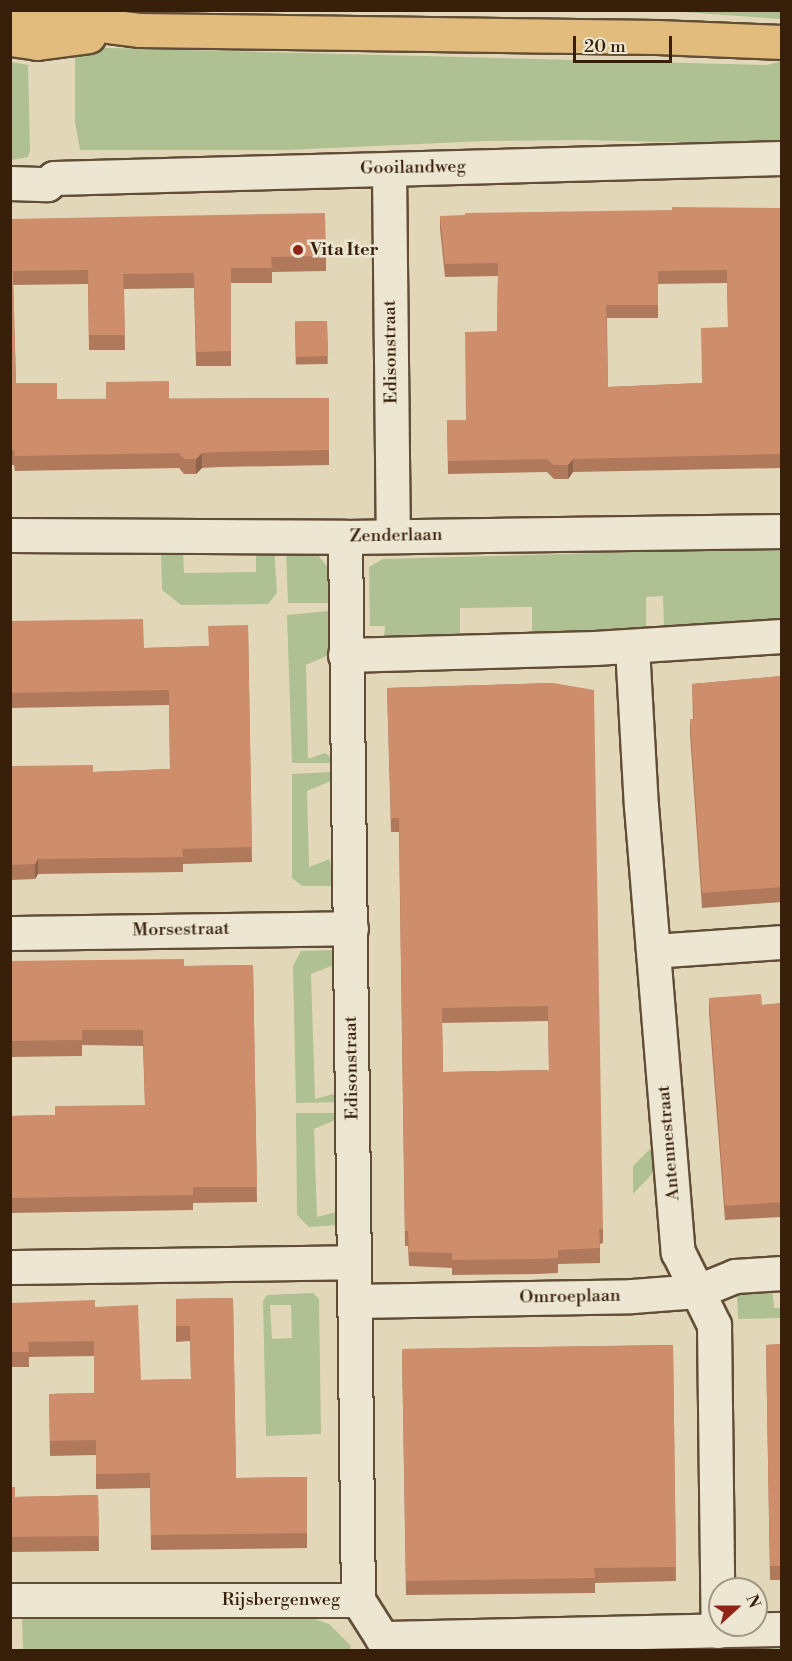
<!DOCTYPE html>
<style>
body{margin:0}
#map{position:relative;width:792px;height:1661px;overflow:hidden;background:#e2d8b9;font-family:"Libre Bodoni",serif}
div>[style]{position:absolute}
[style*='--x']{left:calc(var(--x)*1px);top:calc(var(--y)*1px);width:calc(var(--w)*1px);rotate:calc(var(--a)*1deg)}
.green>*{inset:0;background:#afc092;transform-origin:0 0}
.roads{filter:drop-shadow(2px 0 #624d36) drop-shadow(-2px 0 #624d36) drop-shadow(0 2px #624d36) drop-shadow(0 -2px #624d36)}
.minor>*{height:33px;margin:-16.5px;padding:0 16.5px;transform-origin:16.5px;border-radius:16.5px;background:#ece6d2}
.major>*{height:33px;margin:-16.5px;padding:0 16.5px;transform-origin:16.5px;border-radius:16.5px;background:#e1bc7c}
.wall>*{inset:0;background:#b1795c;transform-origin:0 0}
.shaded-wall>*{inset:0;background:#90634b}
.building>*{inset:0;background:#ce8d6b;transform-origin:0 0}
.dots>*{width:16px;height:16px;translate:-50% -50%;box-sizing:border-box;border:3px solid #ece6d2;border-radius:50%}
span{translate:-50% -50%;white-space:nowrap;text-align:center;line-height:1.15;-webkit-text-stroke:5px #ece6d2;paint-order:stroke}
.street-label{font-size:18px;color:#371f0a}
.poi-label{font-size:18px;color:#371f0a;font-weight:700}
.left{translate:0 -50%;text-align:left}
.frame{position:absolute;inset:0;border:12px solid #371f0a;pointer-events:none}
.north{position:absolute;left:708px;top:1577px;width:60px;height:60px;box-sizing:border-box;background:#ece6d2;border:2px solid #a49682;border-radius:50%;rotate:69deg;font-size:16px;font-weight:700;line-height:24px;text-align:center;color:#371f0a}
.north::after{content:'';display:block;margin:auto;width:21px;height:27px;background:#8f2418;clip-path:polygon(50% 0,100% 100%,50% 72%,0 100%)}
.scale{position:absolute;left:573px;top:36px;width:99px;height:27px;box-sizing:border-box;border:3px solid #371f0a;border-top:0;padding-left:8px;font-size:18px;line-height:21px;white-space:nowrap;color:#371f0a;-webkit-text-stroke:4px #ece6d2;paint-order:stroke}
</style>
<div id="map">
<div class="green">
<div style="clip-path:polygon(668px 11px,781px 11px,781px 19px)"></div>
<div style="clip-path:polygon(75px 47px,768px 65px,781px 61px,781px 145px,584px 140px,485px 141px,287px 150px,80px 150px,75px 122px)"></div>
<div style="clip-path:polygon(11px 62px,28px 65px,30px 151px,28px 157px,11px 160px)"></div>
<div style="clip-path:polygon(274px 546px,277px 593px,268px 604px,181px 605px,162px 590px,161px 549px,183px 549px,184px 573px,256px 572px,256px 547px)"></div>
<div style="clip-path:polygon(286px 547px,311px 547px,327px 566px,329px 603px,288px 603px)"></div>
<div style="clip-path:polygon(781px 548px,781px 619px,664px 628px,663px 596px,646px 597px,646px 633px,532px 635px,532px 607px,460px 608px,460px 637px,384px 639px,385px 626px,370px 626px,369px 567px,383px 559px)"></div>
<div style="clip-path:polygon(329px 611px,329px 655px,306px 665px,308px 759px,325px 753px,332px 758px,331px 763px,292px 763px,287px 615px)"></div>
<div style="clip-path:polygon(331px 772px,331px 781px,307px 791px,309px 867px,330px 859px,333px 886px,302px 886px,292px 878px,292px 774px)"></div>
<div style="clip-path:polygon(334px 950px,334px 965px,311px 974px,315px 1099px,333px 1094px,338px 1102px,296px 1103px,293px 966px,301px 951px)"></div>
<div style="clip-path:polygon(296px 1113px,337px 1113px,338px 1119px,314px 1129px,317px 1217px,340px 1211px,337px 1225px,309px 1227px,297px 1215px)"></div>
<div style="clip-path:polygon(652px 1147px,655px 1171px,633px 1194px,633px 1166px)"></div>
<div style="clip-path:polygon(772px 1285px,774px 1308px,781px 1308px,781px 1318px,738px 1319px,737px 1293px,748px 1287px)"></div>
<div style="clip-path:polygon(evenodd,313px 1293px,319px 1299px,321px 1434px,266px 1436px,263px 1301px,267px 1295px,313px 1293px,291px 1305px,292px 1338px,272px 1339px,270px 1305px,291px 1305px)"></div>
<div style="clip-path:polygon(22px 1616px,307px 1616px,329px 1624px,351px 1646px,349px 1650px,23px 1650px)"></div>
<div style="left:488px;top:1647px;width:293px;height:3px"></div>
</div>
<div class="roads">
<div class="minor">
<div style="--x:389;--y:169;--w:367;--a:89.4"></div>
<div style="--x:10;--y:183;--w:37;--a:2"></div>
<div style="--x:47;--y:184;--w:9;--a:-41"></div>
<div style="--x:54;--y:178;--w:728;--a:-1.57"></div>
<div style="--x:10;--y:535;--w:335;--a:0.3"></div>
<div style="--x:345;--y:537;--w:437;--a:-0.8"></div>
<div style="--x:345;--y:537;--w:1063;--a:89.3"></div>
<div style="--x:632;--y:647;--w:159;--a:86.8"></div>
<div style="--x:641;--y:806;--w:448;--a:85.3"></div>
<div style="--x:678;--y:1252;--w:81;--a:63.7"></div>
<div style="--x:714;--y:1325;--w:306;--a:89.3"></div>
<div style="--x:345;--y:655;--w:250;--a:-1.6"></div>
<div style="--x:595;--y:648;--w:187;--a:-3.7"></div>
<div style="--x:10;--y:933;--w:341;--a:-0.8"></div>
<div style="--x:653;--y:951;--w:129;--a:-4"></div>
<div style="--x:10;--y:1267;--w:344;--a:-0.8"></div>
<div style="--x:354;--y:1301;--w:278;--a:-1"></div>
<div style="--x:632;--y:1296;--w:66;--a:-4.3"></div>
<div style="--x:698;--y:1291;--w:40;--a:-22"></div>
<div style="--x:735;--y:1276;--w:47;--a:-3.7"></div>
<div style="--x:10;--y:1600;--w:348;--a:0"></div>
<div style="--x:358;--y:1600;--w:45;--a:57.7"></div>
<div style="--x:382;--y:1638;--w:400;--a:-1.3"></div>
</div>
<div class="major">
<div style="--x:10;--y:19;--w:27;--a:-4"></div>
<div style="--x:37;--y:17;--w:104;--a:7.2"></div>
<div style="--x:140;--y:30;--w:517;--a:0.78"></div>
<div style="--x:657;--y:37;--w:125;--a:2.3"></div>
<div style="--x:10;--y:39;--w:27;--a:8"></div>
<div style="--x:37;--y:43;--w:52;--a:-7.7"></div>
</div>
</div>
<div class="wall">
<div style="clip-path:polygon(evenodd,440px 216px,782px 261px,782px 468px,573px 472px,568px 479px,554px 479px,547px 472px,448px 474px,447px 420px,466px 420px,497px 331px,498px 276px,445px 277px,440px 229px,440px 216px,727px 283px,728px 327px,702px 383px,608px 387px,607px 318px,658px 318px,658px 284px,727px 283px)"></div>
<div style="clip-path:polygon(10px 219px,326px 256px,326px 271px,272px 272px,272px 283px,231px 283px,231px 366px,196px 366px,194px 288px,124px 289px,125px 350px,89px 350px,88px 284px,13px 285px,16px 383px,57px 399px,329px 398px,329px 465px,220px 467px,202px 468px,196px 474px,184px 474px,179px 468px,15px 471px,14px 465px,10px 465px)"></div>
<div style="left:327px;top:321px;width:43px;height:32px;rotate:89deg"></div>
<div style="clip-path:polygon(10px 621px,144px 648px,209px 646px,248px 625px,252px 862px,183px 864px,183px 872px,38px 874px,35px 879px,10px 880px,10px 766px,93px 772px,170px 769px,169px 705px,10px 708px)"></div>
<div style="clip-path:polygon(782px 676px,782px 902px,702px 908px,690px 734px,690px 719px,693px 719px,692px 684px)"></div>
<div style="clip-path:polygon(evenodd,553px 683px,603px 1229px,603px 1243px,600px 1244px,600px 1263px,558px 1264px,558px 1273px,538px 1274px,452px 1275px,452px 1268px,409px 1266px,408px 1246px,405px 1246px,399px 832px,391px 832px,387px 688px,553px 683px,548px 1021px,549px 1070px,443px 1072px,442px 1023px,548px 1021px)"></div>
<div style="clip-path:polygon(10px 961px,184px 966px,253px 965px,257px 1202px,193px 1203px,193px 1210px,10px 1213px,10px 1116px,55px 1115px,145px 1105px,143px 1046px,82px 1045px,82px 1056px,10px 1057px)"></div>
<div style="clip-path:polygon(709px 998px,762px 1005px,782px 1003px,782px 1217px,725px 1220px,709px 1013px)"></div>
<div style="clip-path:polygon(233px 1298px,236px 1478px,307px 1477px,307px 1548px,151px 1550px,150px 1488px,96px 1489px,96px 1455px,50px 1456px,49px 1394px,94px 1393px,94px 1356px,29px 1357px,29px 1367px,10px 1367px,10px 1303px,95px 1307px,141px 1380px,191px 1379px,190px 1341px,176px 1342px,176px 1299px)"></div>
<div style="clip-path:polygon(782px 1344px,782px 1580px,770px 1580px,766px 1345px)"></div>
<div style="clip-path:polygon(673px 1345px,676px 1581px,595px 1583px,595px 1593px,406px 1595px,402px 1349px)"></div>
<div style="clip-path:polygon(10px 1487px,15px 1497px,98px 1495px,99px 1551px,10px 1552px)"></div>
</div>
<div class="shaded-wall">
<div style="clip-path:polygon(202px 453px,202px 468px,196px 474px,196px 459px)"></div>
<div style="clip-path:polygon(573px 459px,573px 472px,568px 479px,568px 465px)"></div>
<div style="clip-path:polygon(38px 859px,38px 874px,35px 879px,35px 864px)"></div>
</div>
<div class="building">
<div style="clip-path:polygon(evenodd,672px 207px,781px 208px,782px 454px,573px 459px,568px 465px,554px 465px,547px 459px,448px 461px,447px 420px,466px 420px,465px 332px,497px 331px,498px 263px,445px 264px,440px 216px,465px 215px,465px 213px,672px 210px,672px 207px,727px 270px,728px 327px,701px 328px,702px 383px,608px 387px,606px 305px,658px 305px,658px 271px,727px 270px)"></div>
<div style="clip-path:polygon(325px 213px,326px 256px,271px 257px,272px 268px,231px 268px,231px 351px,196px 352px,194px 273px,123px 274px,125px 335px,89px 335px,88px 270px,13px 271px,16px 383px,57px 383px,57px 399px,106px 399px,106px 382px,169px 381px,169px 399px,329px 398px,329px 450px,220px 452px,202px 453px,196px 459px,184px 459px,179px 453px,15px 456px,14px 450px,10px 450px,10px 219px)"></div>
<div style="left:327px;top:321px;width:35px;height:32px;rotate:88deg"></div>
<div style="clip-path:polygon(143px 619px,144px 648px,209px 646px,208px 626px,248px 625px,252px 847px,182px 849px,183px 857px,38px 859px,35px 864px,10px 865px,10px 766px,93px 765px,93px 772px,170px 769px,169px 690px,10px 693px,10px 621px)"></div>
<div style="clip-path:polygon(782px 676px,782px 887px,702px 893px,690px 719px,694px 719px,692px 684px)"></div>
<div style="clip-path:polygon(evenodd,553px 683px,594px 690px,603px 1229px,599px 1229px,600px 1248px,558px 1250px,558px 1258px,538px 1259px,452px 1260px,452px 1253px,409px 1252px,408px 1231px,405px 1231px,399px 818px,391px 818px,387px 688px,553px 683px,548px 1006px,549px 1070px,443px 1072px,442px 1008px,548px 1006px)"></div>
<div style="clip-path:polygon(184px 959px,184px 966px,253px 965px,257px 1187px,193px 1187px,193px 1195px,10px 1198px,10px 1116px,55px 1115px,55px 1106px,145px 1105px,143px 1030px,82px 1030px,82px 1040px,10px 1041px,10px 961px)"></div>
<div style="clip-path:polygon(761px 994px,762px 1005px,782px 1003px,782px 1202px,725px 1206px,709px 998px)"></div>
<div style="clip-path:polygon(233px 1298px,236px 1478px,307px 1477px,307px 1533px,151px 1535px,150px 1473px,96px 1474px,96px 1440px,50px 1441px,49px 1394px,94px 1393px,94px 1341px,28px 1342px,29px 1352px,10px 1352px,10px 1303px,95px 1300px,95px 1307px,138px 1305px,141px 1380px,191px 1379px,190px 1326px,176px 1326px,176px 1299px)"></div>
<div style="clip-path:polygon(782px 1344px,782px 1566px,770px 1566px,766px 1345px)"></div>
<div style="clip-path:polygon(673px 1345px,676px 1567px,594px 1568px,595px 1578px,406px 1581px,402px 1349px)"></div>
<div style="clip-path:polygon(10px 1487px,15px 1487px,15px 1497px,98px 1495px,99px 1536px,10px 1537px)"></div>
</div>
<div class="dots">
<div style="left:298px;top:250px;background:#8f2418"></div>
</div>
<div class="street-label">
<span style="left:413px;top:168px;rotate:-1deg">Gooilandweg</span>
<span style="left:391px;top:352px;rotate:-91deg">Edisonstraat</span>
<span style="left:396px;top:536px;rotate:-1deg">Zenderlaan</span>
<span style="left:181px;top:930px;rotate:-1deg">Morsestraat</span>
<span style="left:352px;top:1068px;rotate:-91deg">Edisonstraat</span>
<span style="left:669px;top:1143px;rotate:-95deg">Antennestraat</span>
<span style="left:570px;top:1297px;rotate:-1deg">Omroeplaan</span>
<span style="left:281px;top:1600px">Rijsbergenweg</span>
</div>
<div class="poi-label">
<span class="left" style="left:310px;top:250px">Vita Iter</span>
</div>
<div class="frame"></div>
<div class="north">N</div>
<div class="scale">20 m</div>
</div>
